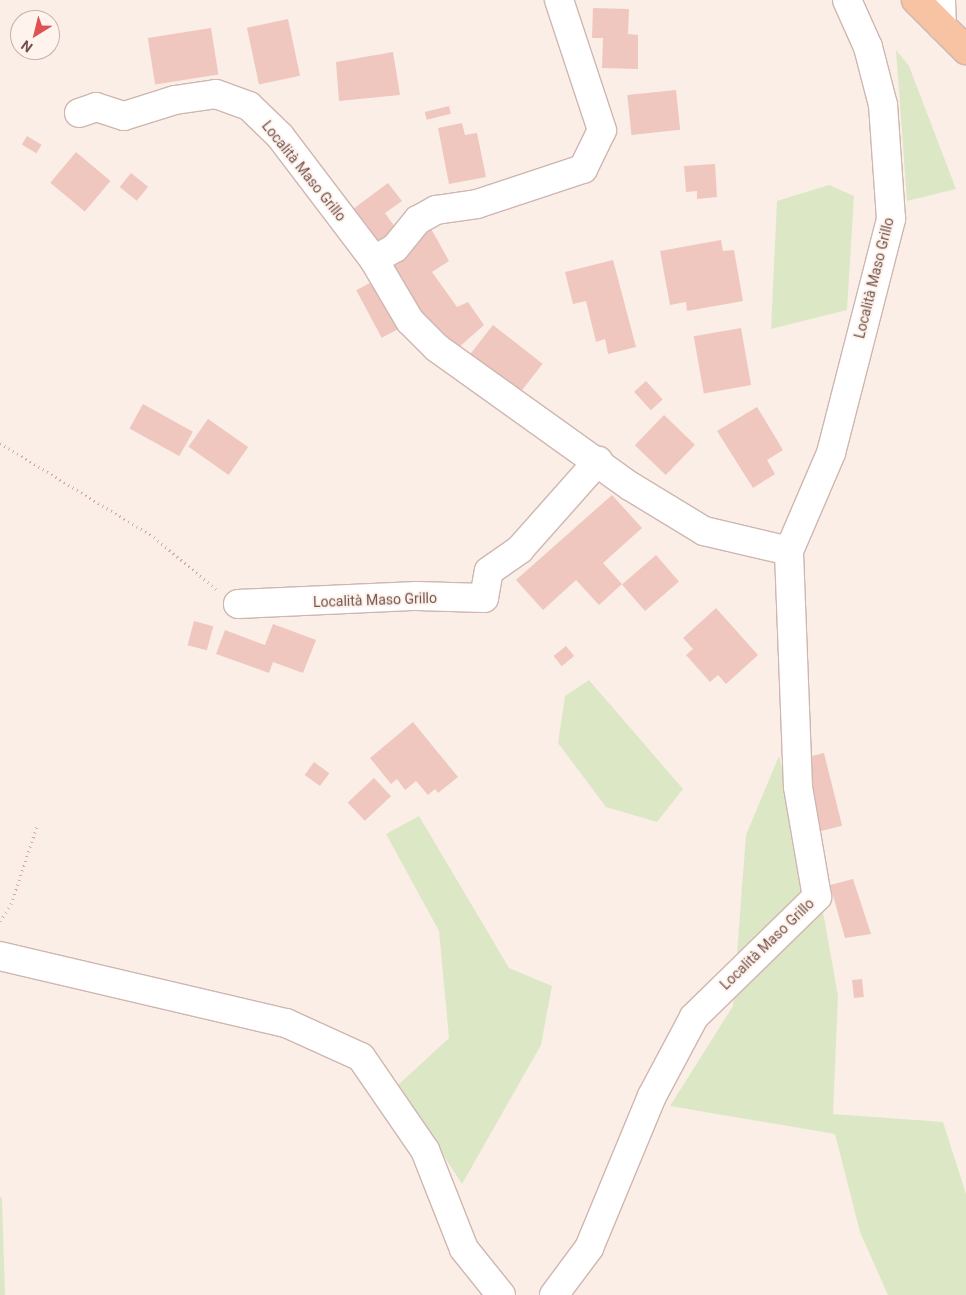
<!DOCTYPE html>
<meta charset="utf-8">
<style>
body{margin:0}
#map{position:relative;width:966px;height:1295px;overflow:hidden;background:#fbeee7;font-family:Roboto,sans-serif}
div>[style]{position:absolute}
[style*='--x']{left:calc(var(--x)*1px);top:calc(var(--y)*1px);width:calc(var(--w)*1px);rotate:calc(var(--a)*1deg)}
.green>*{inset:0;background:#dce8c5}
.building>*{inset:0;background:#efc7bf;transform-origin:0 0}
.path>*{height:3px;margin-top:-1.5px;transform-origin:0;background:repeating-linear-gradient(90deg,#d4aaa2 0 1px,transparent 0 5px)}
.roads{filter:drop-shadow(1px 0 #cfb6b0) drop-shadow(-1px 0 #cfb6b0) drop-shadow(0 1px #cfb6b0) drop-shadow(0 -1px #cfb6b0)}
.minor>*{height:28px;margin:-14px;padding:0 14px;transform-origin:14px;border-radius:14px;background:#fff}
.major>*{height:28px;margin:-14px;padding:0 14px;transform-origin:14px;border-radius:14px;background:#f7c3a2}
span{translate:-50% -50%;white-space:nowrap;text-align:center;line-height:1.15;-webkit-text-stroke:4px #fef3ed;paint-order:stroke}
.street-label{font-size:14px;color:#74514c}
.north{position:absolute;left:10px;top:10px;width:50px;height:50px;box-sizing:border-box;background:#fef3ed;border:1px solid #c7b2ad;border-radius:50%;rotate:216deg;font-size:14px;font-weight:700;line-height:20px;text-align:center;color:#74514c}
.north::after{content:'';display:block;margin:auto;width:18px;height:22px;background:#df5254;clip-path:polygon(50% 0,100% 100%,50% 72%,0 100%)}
</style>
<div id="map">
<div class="green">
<div style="clip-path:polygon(896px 50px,909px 66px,956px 189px,907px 201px)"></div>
<div style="clip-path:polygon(829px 185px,854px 196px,847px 310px,771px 329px,777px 201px)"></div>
<div style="clip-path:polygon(589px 680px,683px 789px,657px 822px,606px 807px,558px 743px,565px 696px)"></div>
<div style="clip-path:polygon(779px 756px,824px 917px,838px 996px,833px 1114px,943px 1122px,966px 1194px,966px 1295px,888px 1295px,860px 1232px,835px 1134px,670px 1106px,733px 1006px,746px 835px)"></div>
<div style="clip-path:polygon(419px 816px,509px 968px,552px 986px,541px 1045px,462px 1184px,398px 1085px,449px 1038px,439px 931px,386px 834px)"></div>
<div style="clip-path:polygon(0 1197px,2px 1198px,5px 1295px,0 1295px)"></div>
</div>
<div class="building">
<div style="clip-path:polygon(593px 8px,629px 9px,628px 34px,638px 35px,638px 69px,602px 68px,603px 38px,592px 38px)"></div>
<div style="left:288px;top:19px;width:58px;height:42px;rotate:78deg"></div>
<div style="left:211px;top:28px;width:47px;height:64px;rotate:81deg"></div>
<div style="clip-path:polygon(393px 52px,400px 95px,339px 101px,336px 62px)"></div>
<div style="left:676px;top:90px;width:40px;height:49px;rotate:84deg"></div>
<div style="left:449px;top:106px;width:8px;height:25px;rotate:76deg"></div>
<div style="clip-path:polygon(462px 123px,465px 135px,477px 133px,486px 177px,449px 184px,438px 128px)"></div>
<div style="left:27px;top:136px;width:17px;height:10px;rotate:31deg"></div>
<div style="left:76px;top:152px;width:45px;height:40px;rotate:40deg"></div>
<div style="clip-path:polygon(715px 164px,717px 197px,697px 199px,697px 191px,686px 192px,684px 166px)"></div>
<div style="left:131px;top:173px;width:22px;height:18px;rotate:39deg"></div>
<div style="clip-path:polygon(388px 183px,402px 201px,385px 213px,400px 234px,378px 250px,349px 212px)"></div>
<div style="clip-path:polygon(429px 225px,449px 261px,432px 272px,457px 307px,468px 302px,484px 325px,457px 349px,434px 342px,381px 267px)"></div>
<div style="clip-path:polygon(721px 240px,723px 251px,734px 250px,743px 301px,687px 311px,686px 302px,670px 305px,660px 251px)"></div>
<div style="clip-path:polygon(613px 260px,636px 347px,608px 354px,605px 339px,596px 342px,586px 301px,573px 304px,565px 272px)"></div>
<div style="left:381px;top:277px;width:54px;height:28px;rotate:62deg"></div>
<div style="left:493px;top:325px;width:63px;height:41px;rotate:38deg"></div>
<div style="left:741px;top:328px;width:58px;height:48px;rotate:80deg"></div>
<div style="left:646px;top:381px;width:25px;height:16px;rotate:48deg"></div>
<div style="left:143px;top:404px;width:57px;height:28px;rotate:29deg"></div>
<div style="clip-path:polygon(757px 407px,783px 450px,767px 460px,775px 474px,753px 488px,717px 431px)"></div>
<div style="left:664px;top:415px;width:43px;height:42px;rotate:44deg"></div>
<div style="left:208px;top:419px;width:49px;height:34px;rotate:35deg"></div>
<div style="clip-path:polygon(612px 495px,642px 528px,603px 563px,622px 584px,599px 605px,576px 580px,543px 610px,516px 580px)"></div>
<div style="left:656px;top:555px;width:35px;height:45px;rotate:49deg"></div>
<div style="clip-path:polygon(716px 608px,758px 655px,726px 684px,718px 675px,710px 682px,686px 655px,693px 649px,683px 638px)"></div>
<div style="left:194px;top:621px;width:20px;height:25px;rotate:15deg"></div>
<div style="clip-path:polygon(273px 624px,316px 640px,303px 673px,273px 662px,269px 673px,216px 654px,225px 630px,265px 645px)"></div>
<div style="left:566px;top:646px;width:13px;height:16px;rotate:51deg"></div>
<div style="clip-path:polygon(413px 722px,458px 777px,438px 793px,435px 789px,428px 795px,416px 781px,405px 790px,397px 779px,391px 784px,370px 758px)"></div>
<div style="left:824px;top:753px;width:75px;height:24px;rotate:76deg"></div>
<div style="left:314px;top:762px;width:19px;height:16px;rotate:36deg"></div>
<div style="left:374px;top:778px;width:25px;height:36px;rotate:47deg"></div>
<div style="clip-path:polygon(853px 879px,871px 934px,845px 938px,830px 885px)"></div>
<div style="left:862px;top:979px;width:18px;height:10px;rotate:84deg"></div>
</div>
<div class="path">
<div style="--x:0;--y:443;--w:180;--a:31.4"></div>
<div style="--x:154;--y:537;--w:84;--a:40.2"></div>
<div style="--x:0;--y:921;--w:20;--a:-57"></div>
<div style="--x:11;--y:904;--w:82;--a:-71.6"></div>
</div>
<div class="roads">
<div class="minor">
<div style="--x:941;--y:0;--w:26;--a:88"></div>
<div style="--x:79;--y:113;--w:18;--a:-19"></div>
<div style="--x:96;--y:107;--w:29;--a:18"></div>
<div style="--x:124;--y:116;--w:53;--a:-17.4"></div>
<div style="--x:175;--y:100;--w:41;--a:-8.3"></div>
<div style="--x:216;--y:94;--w:35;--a:20"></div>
<div style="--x:249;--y:106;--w:43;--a:44.1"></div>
<div style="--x:280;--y:136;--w:156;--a:52.8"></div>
<div style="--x:374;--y:260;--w:24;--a:-30"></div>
<div style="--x:395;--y:248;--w:36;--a:-51"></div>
<div style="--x:418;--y:220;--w:21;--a:-29"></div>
<div style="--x:436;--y:210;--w:41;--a:-8.3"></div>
<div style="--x:477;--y:204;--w:112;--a:-18.3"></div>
<div style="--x:583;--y:169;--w:43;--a:-64"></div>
<div style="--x:602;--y:130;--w:137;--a:-108.3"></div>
<div style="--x:374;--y:260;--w:71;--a:59.5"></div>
<div style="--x:410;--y:321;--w:38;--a:45"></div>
<div style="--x:437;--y:348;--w:237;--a:35.6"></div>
<div style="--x:630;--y:486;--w:87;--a:31.3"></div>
<div style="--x:704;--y:531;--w:87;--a:13.2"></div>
<div style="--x:238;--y:604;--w:179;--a:-2.6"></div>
<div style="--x:417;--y:596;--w:67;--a:1.7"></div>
<div style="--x:484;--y:598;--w:27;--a:-80"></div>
<div style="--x:489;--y:571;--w:38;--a:-35"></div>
<div style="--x:520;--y:549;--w:118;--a:-48.4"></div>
<div style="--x:0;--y:956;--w:294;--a:13.2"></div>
<div style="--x:286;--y:1023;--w:82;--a:24.4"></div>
<div style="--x:361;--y:1057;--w:113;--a:55.5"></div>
<div style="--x:425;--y:1150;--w:106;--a:68.5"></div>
<div style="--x:464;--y:1249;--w:59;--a:51.2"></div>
<div style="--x:554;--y:1295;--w:59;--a:-53.3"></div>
<div style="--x:589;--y:1248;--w:165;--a:-67.5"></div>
<div style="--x:652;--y:1096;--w:89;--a:-62"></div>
<div style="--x:694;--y:1017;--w:172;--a:-44.3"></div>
<div style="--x:817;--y:897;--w:112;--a:-99.8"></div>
<div style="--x:798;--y:787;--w:236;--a:-92.2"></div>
<div style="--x:789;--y:551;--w:107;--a:-66.8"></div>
<div style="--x:831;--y:453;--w:242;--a:-75.6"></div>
<div style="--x:891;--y:219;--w:114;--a:-94"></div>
<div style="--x:883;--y:105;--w:60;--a:-104.5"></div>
<div style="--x:868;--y:47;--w:51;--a:-114.1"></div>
</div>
<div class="major">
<div style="--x:916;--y:0;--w:71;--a:45"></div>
</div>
</div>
<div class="street-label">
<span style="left:304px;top:171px;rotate:51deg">Località Maso Grillo</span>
<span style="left:874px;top:278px;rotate:-76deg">Località Maso Grillo</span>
<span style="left:375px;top:600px;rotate:-2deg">Località Maso Grillo</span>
<span style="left:767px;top:944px;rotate:-44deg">Località Maso Grillo</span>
</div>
<div class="north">N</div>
</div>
